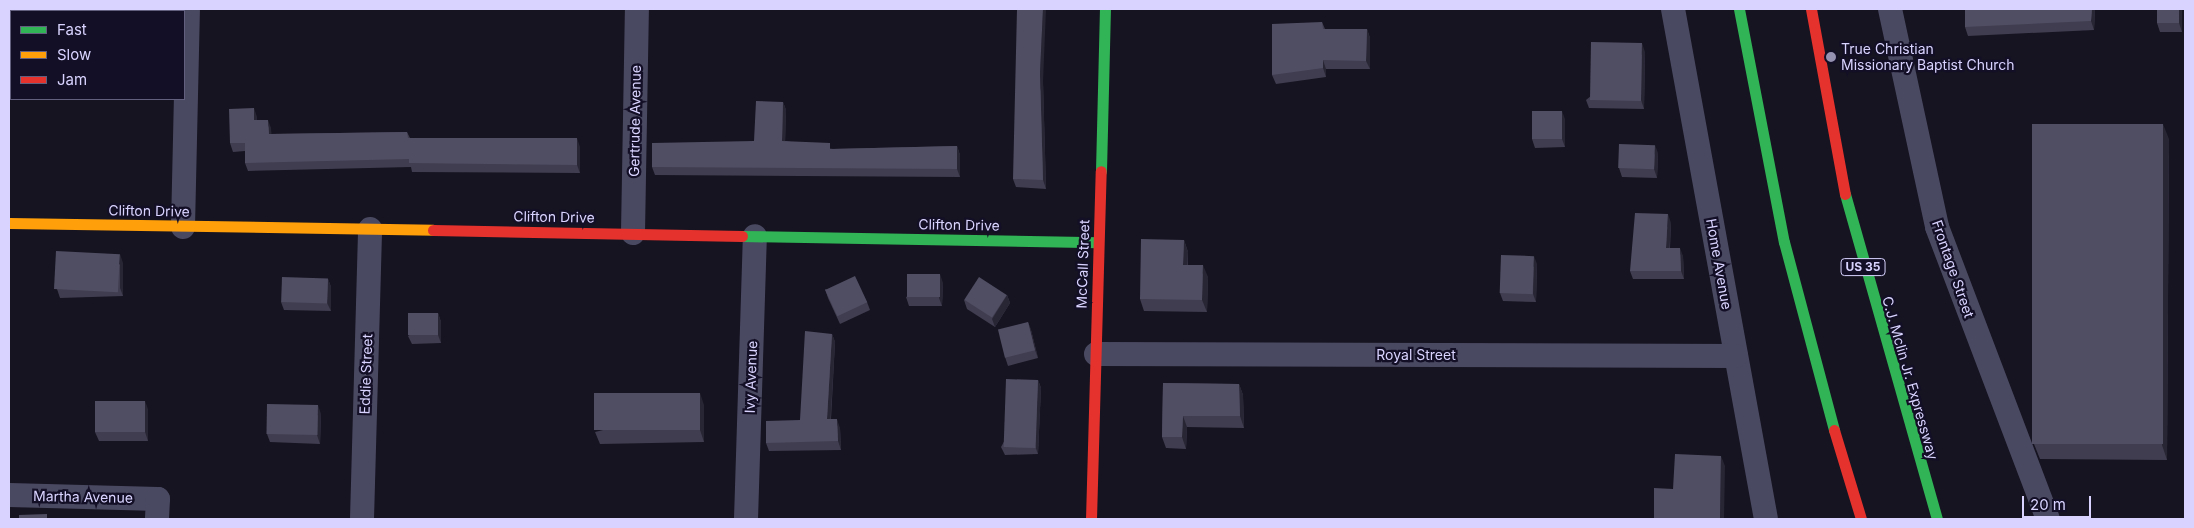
<!DOCTYPE html>
<style>
body{margin:0}
#map{position:relative;width:2194px;height:528px;overflow:hidden;background:#161421;font-family:Inter,sans-serif}
div>[style]{position:absolute}
[style*='--x']{left:calc(var(--x)*1px);top:calc(var(--y)*1px);width:calc(var(--w)*1px);rotate:calc(var(--a)*1deg)}
.street>*{height:24px;margin:-12px;padding:0 12px;transform-origin:12px;border-radius:12px;background:#4a4962}
.fast>*{height:11px;margin:-5.5px;padding:0 5.5px;transform-origin:5.5px;border-radius:5.5px;background:#30b455}
.slow>*{height:11px;margin:-5.5px;padding:0 5.5px;transform-origin:5.5px;border-radius:5.5px;background:#ff9f0a}
.jam>*{height:11px;margin:-5.5px;padding:0 5.5px;transform-origin:5.5px;border-radius:5.5px;background:#e5322d}
.wall>*{inset:0;background:#403d50}
.shaded-wall>*{inset:0;background:#282635}
.building>*{inset:0;background:#504e63;transform-origin:0 0}
.dots>*{width:14px;height:14px;translate:-50% -50%;box-sizing:border-box;border:2px solid #130f26;border-radius:50%}
span{translate:-50% -50%;white-space:nowrap;text-align:center;line-height:1.15;-webkit-text-stroke:4.5px #130f26;paint-order:stroke}
.shield-label span{padding:1px 4px;background:#130f26;border:1px solid;border-radius:4px;-webkit-text-stroke-width:0}
.shield-label{font-size:12px;color:#d9d4ff;font-weight:700}
.poi-label{font-size:14px;color:#d9d4ff}
.left{translate:0 -50%;text-align:left}
.street-label{font-size:14px;color:#d9d4ff}
.frame{position:absolute;inset:0;border:10px solid #d9d4ff;pointer-events:none}
.legend{position:absolute;left:10px;top:10px;width:175px;height:90px;box-sizing:border-box;background:#130f26;border:1px solid #625e7d;margin:0;padding:6px 9px;list-style:none;font-size:15px;color:#d9d4ff}
.legend li{display:flex;align-items:center;gap:10px;height:25px}
.legend b{width:25px;border:1px solid #625e7d}
.scale{position:absolute;left:2022px;top:496px;width:69px;height:22px;box-sizing:border-box;border:2px solid #d9d4ff;border-top:0;padding-left:6px;font-size:15px;line-height:18px;white-space:nowrap;color:#d9d4ff;-webkit-text-stroke:4px #130f26;paint-order:stroke}
</style>
<div id="map">
<div class="street">
<div style="--x:1673;--y:9;--w:518;--a:79.67"></div>
<div style="--x:1890;--y:9;--w:223;--a:77.8"></div>
<div style="--x:1937;--y:227;--w:312;--a:69.2"></div>
<div style="--x:183;--y:227;--w:218;--a:-88.7"></div>
<div style="--x:633;--y:233;--w:224;--a:-89"></div>
<div style="--x:1096;--y:354;--w:640;--a:0.18"></div>
<div style="--x:9;--y:495;--w:149;--a:1.5"></div>
<div style="--x:158;--y:499;--w:20;--a:93"></div>
<div style="--x:362;--y:519;--w:290;--a:-88.4"></div>
<div style="--x:746;--y:519;--w:283;--a:-88.2"></div>
</div>
<div class="fast">
<div style="--x:1739;--y:9;--w:237;--a:79.1"></div>
<div style="--x:1784;--y:242;--w:195;--a:75.1"></div>
<div style="--x:1101;--y:171;--w:162;--a:-88.6"></div>
<div style="--x:1845;--y:194;--w:338;--a:74.2"></div>
<div style="--x:742;--y:236;--w:356;--a:1"></div>
</div>
<div class="slow">
<div style="--x:9;--y:223;--w:424;--a:0.9"></div>
</div>
<div class="jam">
<div style="--x:1811;--y:9;--w:188;--a:79.6"></div>
<div style="--x:433;--y:230;--w:309;--a:1.1"></div>
<div style="--x:1834;--y:430;--w:93;--a:73.1"></div>
<div style="--x:1091;--y:519;--w:348;--a:-88.4"></div>
</div>
<div class="wall">
<div style="clip-path:polygon(1965px 9px,2095px 9px,2094px 30px,1968px 36px,1965px 27px)"></div>
<div style="clip-path:polygon(2157px 9px,2182px 9px,2182px 32px,2160px 32px,2157px 23px)"></div>
<div style="clip-path:polygon(1322px 22px,1325px 29px,1367px 29px,1370px 38px,1370px 69px,1326px 69px,1326px 77px,1276px 84px,1272px 75px)"></div>
<div style="clip-path:polygon(1645px 52px,1644px 109px,1589px 108px,1586px 100px)"></div>
<div style="clip-path:polygon(1043px 82px,1046px 189px,1016px 187px,1013px 179px)"></div>
<div style="clip-path:polygon(783px 102px,786px 110px,785px 141px,833px 149px,957px 146px,960px 155px,960px 177px,655px 175px,652px 167px,754px 141px)"></div>
<div style="clip-path:polygon(257px 117px,257px 120px,271px 128px,271px 134px,407px 132px,410px 138px,580px 147px,580px 173px,412px 172px,411px 167px,248px 171px,245px 163px,245px 151px,233px 152px,230px 143px)"></div>
<div style="clip-path:polygon(1565px 119px,1565px 147px,1535px 148px,1532px 139px)"></div>
<div style="clip-path:polygon(2169px 139px,2167px 460px,2040px 459px,2034px 444px)"></div>
<div style="clip-path:polygon(1658px 153px,1657px 178px,1622px 177px,1619px 168px)"></div>
<div style="clip-path:polygon(1671px 223px,1670px 248px,1683px 256px,1684px 279px,1633px 279px,1630px 271px)"></div>
<div style="clip-path:polygon(1184px 240px,1188px 252px,1188px 265px,1208px 277px,1207px 312px,1144px 311px,1140px 299px)"></div>
<div style="clip-path:polygon(123px 263px,123px 296px,60px 298px,57px 289px)"></div>
<div style="clip-path:polygon(1537px 264px,1536px 302px,1503px 301px,1500px 293px)"></div>
<div style="clip-path:polygon(328px 279px,331px 287px,331px 311px,284px 310px,281px 302px)"></div>
<div style="clip-path:polygon(943px 283px,942px 306px,909px 306px,906px 297px)"></div>
<div style="clip-path:polygon(825px 289px,867px 302px,870px 310px,840px 324px,828px 298px)"></div>
<div style="clip-path:polygon(1007px 295px,1010px 303px,995px 327px,967px 309px,964px 300px)"></div>
<div style="clip-path:polygon(438px 313px,441px 322px,441px 343px,412px 344px,408px 336px)"></div>
<div style="clip-path:polygon(1028px 322px,1031px 330px,1038px 358px,1008px 366px,1005px 357px)"></div>
<div style="clip-path:polygon(832px 334px,835px 342px,831px 419px,840px 428px,841px 450px,769px 451px,766px 443px,800px 420px)"></div>
<div style="clip-path:polygon(1038px 380px,1041px 388px,1038px 454px,1005px 455px,1001px 447px)"></div>
<div style="clip-path:polygon(1163px 383px,1239px 384px,1243px 395px,1244px 428px,1187px 427px,1186px 449px,1166px 448px,1162px 437px)"></div>
<div style="clip-path:polygon(704px 405px,704px 442px,600px 444px,595px 432px)"></div>
<div style="clip-path:polygon(148px 409px,148px 441px,99px 441px,95px 432px)"></div>
<div style="clip-path:polygon(321px 414px,320px 444px,270px 442px,267px 434px)"></div>
</div>
<div class="shaded-wall">
<div style="clip-path:polygon(1043px 9px,1046px 9px,1043px 82px,1046px 189px,1043px 180px,1040px 73px)"></div>
<div style="clip-path:polygon(2092px 9px,2095px 9px,2094px 30px,2091px 21px)"></div>
<div style="clip-path:polygon(2179px 9px,2182px 9px,2182px 32px,2179px 23px)"></div>
<div style="clip-path:polygon(1367px 29px,1370px 38px,1370px 69px,1366px 61px)"></div>
<div style="clip-path:polygon(1642px 43px,1645px 52px,1644px 109px,1641px 100px)"></div>
<div style="clip-path:polygon(1323px 60px,1326px 69px,1326px 77px,1323px 68px)"></div>
<div style="clip-path:polygon(783px 102px,786px 110px,785px 149px,782px 141px)"></div>
<div style="clip-path:polygon(254px 108px,257px 117px,257px 129px,254px 120px)"></div>
<div style="clip-path:polygon(1562px 111px,1565px 119px,1565px 147px,1562px 139px)"></div>
<div style="clip-path:polygon(268px 120px,271px 128px,272px 142px,269px 134px)"></div>
<div style="clip-path:polygon(2163px 124px,2169px 139px,2167px 460px,2162px 445px)"></div>
<div style="clip-path:polygon(577px 138px,580px 147px,580px 173px,577px 165px)"></div>
<div style="clip-path:polygon(1655px 145px,1658px 153px,1657px 178px,1654px 169px)"></div>
<div style="clip-path:polygon(957px 146px,960px 155px,960px 177px,957px 169px)"></div>
<div style="clip-path:polygon(1668px 214px,1671px 223px,1669px 256px,1666px 248px)"></div>
<div style="clip-path:polygon(1184px 240px,1188px 252px,1187px 277px,1183px 265px)"></div>
<div style="clip-path:polygon(1680px 248px,1683px 256px,1684px 279px,1681px 271px)"></div>
<div style="clip-path:polygon(120px 254px,123px 263px,123px 296px,120px 288px)"></div>
<div style="clip-path:polygon(1534px 256px,1537px 264px,1536px 302px,1533px 294px)"></div>
<div style="clip-path:polygon(1203px 265px,1208px 277px,1207px 312px,1202px 300px)"></div>
<div style="clip-path:polygon(940px 274px,943px 283px,942px 306px,939px 298px)"></div>
<div style="clip-path:polygon(328px 279px,331px 287px,331px 311px,327px 303px)"></div>
<div style="clip-path:polygon(1007px 295px,1010px 303px,995px 327px,992px 319px)"></div>
<div style="clip-path:polygon(438px 313px,441px 322px,441px 343px,438px 335px)"></div>
<div style="clip-path:polygon(1028px 322px,1031px 330px,1038px 358px,1035px 350px)"></div>
<div style="clip-path:polygon(832px 334px,835px 342px,830px 428px,827px 419px)"></div>
<div style="clip-path:polygon(1038px 380px,1041px 388px,1038px 454px,1035px 446px)"></div>
<div style="clip-path:polygon(1239px 384px,1243px 395px,1244px 428px,1240px 416px)"></div>
<div style="clip-path:polygon(700px 393px,704px 405px,704px 442px,700px 430px)"></div>
<div style="clip-path:polygon(145px 401px,148px 409px,148px 441px,145px 432px)"></div>
<div style="clip-path:polygon(318px 405px,321px 414px,320px 444px,317px 435px)"></div>
<div style="clip-path:polygon(1183px 416px,1187px 427px,1186px 449px,1182px 437px)"></div>
<div style="clip-path:polygon(837px 419px,840px 428px,841px 450px,838px 441px)"></div>
<div style="clip-path:polygon(1721px 456px,1725px 466px,1724px 519px,1720px 519px)"></div>
</div>
<div class="building">
<div style="left:12px;top:9px;width:28px;height:2px"></div>
<div style="clip-path:polygon(1017px 9px,1043px 9px,1040px 73px,1043px 180px,1013px 179px)"></div>
<div style="clip-path:polygon(1965px 9px,2092px 9px,2091px 21px,1965px 27px)"></div>
<div style="left:2157px;top:9px;width:22px;height:14px"></div>
<div style="clip-path:polygon(1322px 22px,1323px 29px,1367px 29px,1366px 61px,1323px 60px,1323px 68px,1272px 75px,1272px 24px)"></div>
<div style="left:1591px;top:42px;width:51px;height:58px;rotate:1deg"></div>
<div style="clip-path:polygon(756px 101px,783px 102px,782px 141px,830px 143px,830px 149px,957px 146px,957px 169px,652px 167px,652px 143px,754px 141px)"></div>
<div style="clip-path:polygon(254px 108px,254px 120px,268px 120px,269px 134px,407px 132px,408px 138px,577px 138px,577px 165px,409px 163px,409px 159px,245px 163px,245px 143px,230px 143px,229px 109px)"></div>
<div style="left:1532px;top:111px;width:30px;height:28px"></div>
<div style="left:2032px;top:124px;width:131px;height:320px"></div>
<div style="left:1619px;top:144px;width:36px;height:24px;rotate:2deg"></div>
<div style="clip-path:polygon(1635px 213px,1668px 214px,1666px 248px,1680px 248px,1681px 271px,1630px 271px)"></div>
<div style="clip-path:polygon(1141px 239px,1184px 240px,1183px 265px,1203px 265px,1202px 300px,1140px 299px)"></div>
<div style="left:56px;top:251px;width:64px;height:38px;rotate:3deg"></div>
<div style="left:1501px;top:255px;width:33px;height:38px;rotate:2deg"></div>
<div style="left:907px;top:274px;width:33px;height:23px"></div>
<div style="left:855px;top:276px;width:29px;height:33px;rotate:65deg"></div>
<div style="left:282px;top:277px;width:46px;height:25px;rotate:2deg"></div>
<div style="left:979px;top:277px;width:33px;height:27px;rotate:33deg"></div>
<div style="left:438px;top:313px;width:22px;height:30px;rotate:90deg"></div>
<div style="left:1028px;top:322px;width:29px;height:31px;rotate:76deg"></div>
<div style="clip-path:polygon(805px 331px,832px 334px,827px 419px,837px 419px,838px 441px,766px 443px,766px 421px,800px 420px)"></div>
<div style="left:1006px;top:379px;width:32px;height:68px;rotate:2deg"></div>
<div style="clip-path:polygon(1163px 383px,1239px 384px,1240px 416px,1183px 416px,1182px 437px,1162px 437px)"></div>
<div style="left:700px;top:393px;width:37px;height:106px;rotate:90deg"></div>
<div style="left:95px;top:401px;width:50px;height:31px"></div>
<div style="left:267px;top:404px;width:51px;height:30px;rotate:1deg"></div>
<div style="clip-path:polygon(1675px 454px,1721px 456px,1720px 519px,1654px 519px,1654px 488px,1673px 489px)"></div>
<div style="clip-path:polygon(47px 514px,47px 519px,19px 519px,19px 515px)"></div>
</div>
<div class="dots">
<div style="left:1831px;top:57px;background:#9591b1"></div>
</div>
<div class="shield-label">
<span style="left:1863px;top:267px">US 35</span>
</div>
<div class="poi-label">
<span class="left" style="left:1841px;top:57px">True Christian<br>Missionary Baptist Church</span>
</div>
<div class="street-label">
<span style="left:635px;top:121px;rotate:-89deg">Gertrude Avenue</span>
<span style="left:149px;top:211px;rotate:1deg">Clifton Drive</span>
<span style="left:554px;top:217px;rotate:1deg">Clifton Drive</span>
<span style="left:959px;top:225px;rotate:1deg">Clifton Drive</span>
<span style="left:1083px;top:264px;rotate:-88deg">McCall Street</span>
<span style="left:1719px;top:264px;rotate:80deg">Home Avenue</span>
<span style="left:1953px;top:269px;rotate:71deg">Frontage Street</span>
<span style="left:1416px;top:355px">Royal Street</span>
<span style="left:366px;top:374px;rotate:-88deg">Eddie Street</span>
<span style="left:751px;top:377px;rotate:-88deg">Ivy Avenue</span>
<span style="left:1910px;top:378px;rotate:74deg">C.J. Mclin Jr. Expressway</span>
<span style="left:83px;top:497px;rotate:1deg">Martha Avenue</span>
</div>
<div class="frame"></div>
<ul class="legend">
<li><b style="height:6px;background:#30b455"></b>Fast</li>
<li><b style="height:6px;background:#ff9f0a"></b>Slow</li>
<li><b style="height:6px;background:#e5322d"></b>Jam</li>
</ul>
<div class="scale">20 m</div>
</div>
